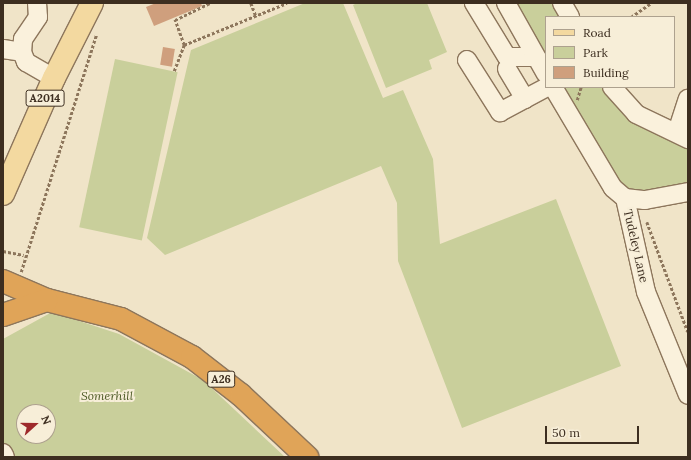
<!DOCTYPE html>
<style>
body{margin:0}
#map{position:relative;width:691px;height:460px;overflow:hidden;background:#f0e4c8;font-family:Lora,serif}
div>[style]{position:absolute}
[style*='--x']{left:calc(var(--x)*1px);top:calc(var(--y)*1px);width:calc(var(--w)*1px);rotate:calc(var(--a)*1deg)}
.green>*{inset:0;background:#c9cf9b;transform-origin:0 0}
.building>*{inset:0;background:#cf9f7d;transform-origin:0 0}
.path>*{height:2.5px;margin-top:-1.25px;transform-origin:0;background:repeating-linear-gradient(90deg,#8d765c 0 3px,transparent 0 5px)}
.roads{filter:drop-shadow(1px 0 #8d765c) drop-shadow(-1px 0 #8d765c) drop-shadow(0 1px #8d765c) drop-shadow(0 -1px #8d765c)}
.minor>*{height:18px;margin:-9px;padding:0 9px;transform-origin:9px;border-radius:9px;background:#faf1dc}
.major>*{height:22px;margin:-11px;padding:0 11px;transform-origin:11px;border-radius:11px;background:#f3d9a0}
.highway>*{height:22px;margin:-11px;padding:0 11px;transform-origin:11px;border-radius:11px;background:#e0a458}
span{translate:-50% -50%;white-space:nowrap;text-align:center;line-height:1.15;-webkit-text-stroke:4px #f7eed8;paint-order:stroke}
.shield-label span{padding:1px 3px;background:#f7eed8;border:1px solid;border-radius:3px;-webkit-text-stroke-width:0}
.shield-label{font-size:11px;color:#3d2e20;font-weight:700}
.street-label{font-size:12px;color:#3d2e20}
.park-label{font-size:12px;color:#4d5a26;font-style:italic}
.frame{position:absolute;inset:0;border:4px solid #3d2e20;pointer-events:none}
.legend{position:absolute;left:545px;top:16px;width:130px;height:72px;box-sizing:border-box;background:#f7eed8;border:1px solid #ada18e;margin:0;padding:5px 7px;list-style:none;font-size:12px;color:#3d2e20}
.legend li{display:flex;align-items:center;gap:8px;height:20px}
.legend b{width:20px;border:1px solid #ada18e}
.north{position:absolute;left:16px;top:404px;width:40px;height:40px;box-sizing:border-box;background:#f7eed8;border:1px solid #ada18e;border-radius:50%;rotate:69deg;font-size:11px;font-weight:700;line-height:16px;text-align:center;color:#3d2e20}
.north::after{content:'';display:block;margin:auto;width:14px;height:18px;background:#9e2a2b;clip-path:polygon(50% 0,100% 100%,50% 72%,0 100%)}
.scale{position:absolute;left:545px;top:426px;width:94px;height:18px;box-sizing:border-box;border:2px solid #3d2e20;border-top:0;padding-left:5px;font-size:12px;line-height:14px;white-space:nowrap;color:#3d2e20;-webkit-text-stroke:3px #f7eed8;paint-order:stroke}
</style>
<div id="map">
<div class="green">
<div style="clip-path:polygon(305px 3px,343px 3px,383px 98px,403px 90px,433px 159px,440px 244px,556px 199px,621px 366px,462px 428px,398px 261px,397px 203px,381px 166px,165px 255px,147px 238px,191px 50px)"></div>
<div style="clip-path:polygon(357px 3px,427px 3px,447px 52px,429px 60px,432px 69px,386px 88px,353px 5px)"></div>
<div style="clip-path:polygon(506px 3px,562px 3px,570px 17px,546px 17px,546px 74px)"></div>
<div style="left:115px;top:59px;width:64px;height:172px;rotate:12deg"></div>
<div style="clip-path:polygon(553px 87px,613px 87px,688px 139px,688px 194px,625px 198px)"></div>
<div style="clip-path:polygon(evenodd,52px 312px,119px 334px,203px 380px,285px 457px,3px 457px,3px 339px,52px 312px,24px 412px,48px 412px,48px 436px,24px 436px,24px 412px)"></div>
</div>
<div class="building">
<div style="clip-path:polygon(156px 3px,201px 3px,202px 6px,154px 26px,146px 7px)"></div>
<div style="left:163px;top:47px;width:12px;height:18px;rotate:9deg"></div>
</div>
<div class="path">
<div style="--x:251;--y:3;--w:14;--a:69"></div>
<div style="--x:631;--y:17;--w:24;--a:-35"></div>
<div style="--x:184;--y:45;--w:27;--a:-110"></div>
<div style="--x:175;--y:20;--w:39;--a:-26"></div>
<div style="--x:174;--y:71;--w:28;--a:-69"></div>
<div style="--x:184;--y:45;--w:111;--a:-22.2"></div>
<div style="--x:577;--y:100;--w:14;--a:-73"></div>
<div style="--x:647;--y:222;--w:117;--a:69.6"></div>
<div style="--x:3;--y:251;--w:21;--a:11"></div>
<div style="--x:21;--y:272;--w:249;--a:-72.4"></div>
</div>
<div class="roads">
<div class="minor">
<div style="--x:37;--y:3;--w:14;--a:86"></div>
<div style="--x:38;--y:17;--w:27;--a:124"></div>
<div style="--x:23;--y:39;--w:13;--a:94"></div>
<div style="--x:22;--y:52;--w:11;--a:68"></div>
<div style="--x:26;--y:62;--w:32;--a:30"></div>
<div style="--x:474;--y:3;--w:63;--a:58.6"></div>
<div style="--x:507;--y:57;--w:29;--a:0"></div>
<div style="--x:506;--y:3;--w:81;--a:60.6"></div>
<div style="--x:562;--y:3;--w:16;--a:60"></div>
<div style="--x:3;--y:49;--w:19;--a:9"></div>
<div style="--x:467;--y:60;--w:62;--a:57.6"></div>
<div style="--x:500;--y:112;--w:53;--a:-28"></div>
<div style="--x:507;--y:69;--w:35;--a:59"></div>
<div style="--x:553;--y:87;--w:117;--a:59.3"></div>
<div style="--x:613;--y:188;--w:16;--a:40"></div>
<div style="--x:625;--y:198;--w:96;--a:77.4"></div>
<div style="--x:646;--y:292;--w:111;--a:67.8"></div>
<div style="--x:612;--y:87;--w:36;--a:48"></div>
<div style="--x:636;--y:114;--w:58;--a:25.7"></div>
<div style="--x:677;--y:132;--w:35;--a:-72"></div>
<div style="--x:625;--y:198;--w:20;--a:6"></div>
<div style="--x:645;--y:200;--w:44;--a:-10.5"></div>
<div style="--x:3;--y:453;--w:4;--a:63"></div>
</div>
<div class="major">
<div style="--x:3;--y:194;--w:127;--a:-66.3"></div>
<div style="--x:54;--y:78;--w:84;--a:-63.1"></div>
</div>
<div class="highway">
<div style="--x:3;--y:281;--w:48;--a:23.4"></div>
<div style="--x:47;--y:300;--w:76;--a:14.4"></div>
<div style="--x:121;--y:319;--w:81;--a:28.2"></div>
<div style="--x:192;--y:357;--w:62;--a:37.8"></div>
<div style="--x:241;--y:395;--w:91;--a:43.2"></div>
<div style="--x:3;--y:315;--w:46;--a:-18.8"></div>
</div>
</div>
<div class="shield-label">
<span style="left:45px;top:98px">A2014</span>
<span style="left:221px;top:379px">A26</span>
</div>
<div class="street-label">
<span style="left:636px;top:246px;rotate:77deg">Tudeley Lane</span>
</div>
<div class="park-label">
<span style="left:107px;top:396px">Somerhill</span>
</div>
<div class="frame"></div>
<ul class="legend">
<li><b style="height:5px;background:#f3d9a0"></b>Road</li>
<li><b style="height:11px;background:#c9cf9b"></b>Park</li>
<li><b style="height:11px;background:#cf9f7d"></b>Building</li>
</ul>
<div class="north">N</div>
<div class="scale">50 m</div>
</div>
